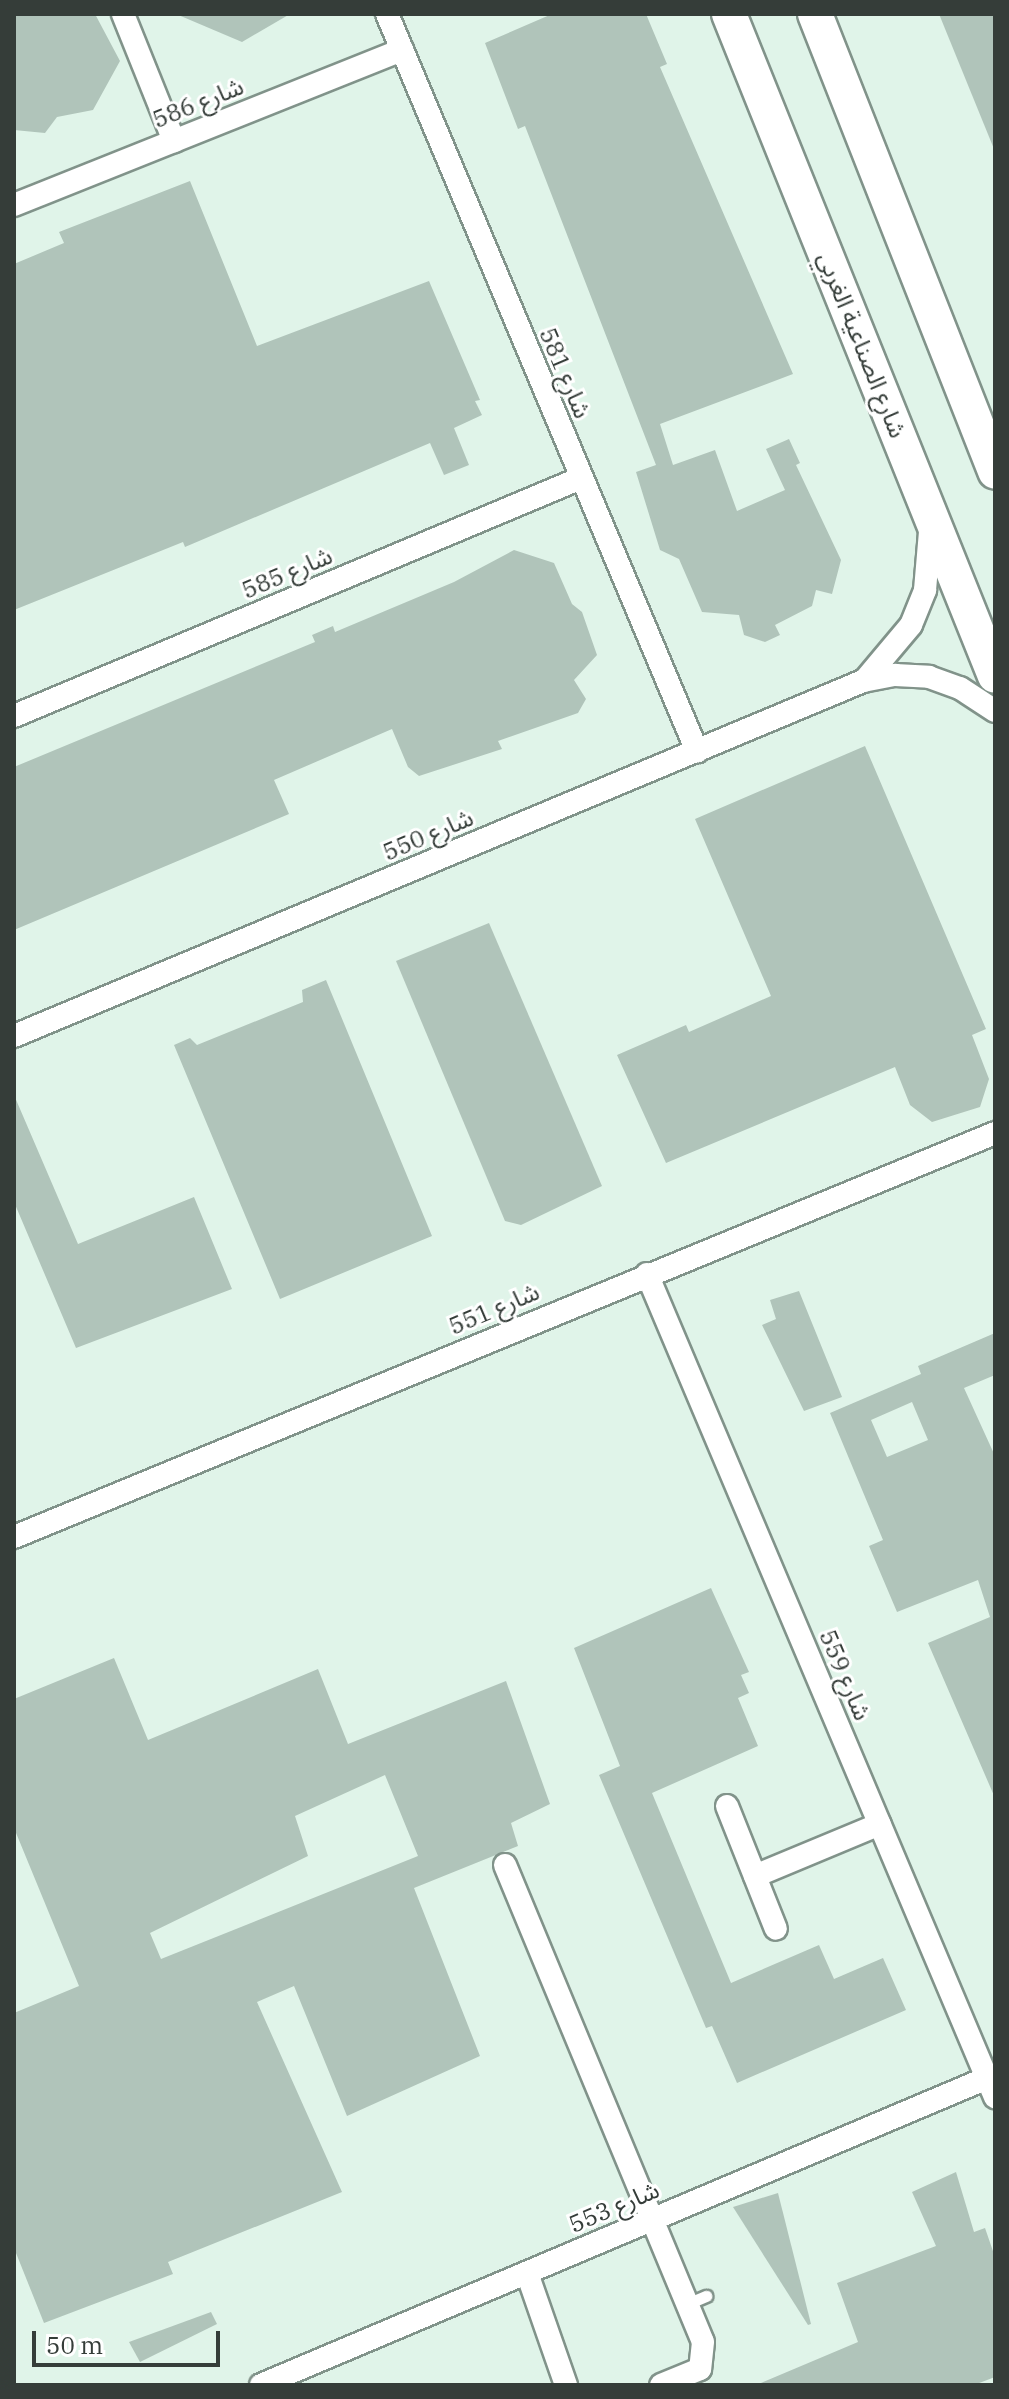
<!DOCTYPE html>
<meta charset="utf-8">
<style>
body{margin:0}
#map{position:relative;width:1009px;height:2399px;overflow:hidden;background:#e0f4e9;font-family:"IBM Plex Serif","Noto Sans Arabic",serif}
div>[style]{position:absolute}
[style*='--x']{left:calc(var(--x)*1px);top:calc(var(--y)*1px);width:calc(var(--w)*1px);rotate:calc(var(--a)*1deg)}
.building>*{inset:0;background:#b0c4ba}
.roads{filter:drop-shadow(2px 0 #81938a) drop-shadow(-2px 0 #81938a) drop-shadow(0 2px #81938a) drop-shadow(0 -2px #81938a)}
.lane>*{height:11px;margin:-5.5px;padding:0 5.5px;transform-origin:5.5px;border-radius:5.5px;background:#fff}
.street>*{height:22px;margin:-11px;padding:0 11px;transform-origin:11px;border-radius:11px;background:#fff}
.primary>*{height:34px;margin:-17px;padding:0 17px;transform-origin:17px;border-radius:17px;background:#fff}
span{translate:-50% -50%;white-space:nowrap;text-align:center;line-height:1.15;-webkit-text-stroke:6px #fff;paint-order:stroke}
.street-label{font-size:24px;color:#353d39}
.frame{position:absolute;inset:0;border:16px solid #353d39;pointer-events:none}
.scale{position:absolute;left:32px;top:2331px;width:188px;height:36px;box-sizing:border-box;border:4px solid #353d39;border-top:0;padding-left:10px;font-size:24px;line-height:28px;white-space:nowrap;color:#353d39;-webkit-text-stroke:6px #fff;paint-order:stroke}
</style>
<div id="map">
<div class="building">
<div style="clip-path:polygon(14px 14px,95px 14px,120px 61px,93px 110px,57px 117px,45px 133px,14px 130px)"></div>
<div style="clip-path:polygon(176px 14px,290px 14px,242px 42px)"></div>
<div style="clip-path:polygon(552px 14px,646px 14px,667px 64px,660px 67px,793px 374px,660px 424px,673px 465px,715px 450px,737px 511px,785px 490px,766px 449px,789px 439px,800px 463px,796px 465px,841px 560px,832px 594px,816px 590px,812px 606px,775px 625px,780px 635px,765px 642px,744px 635px,739px 615px,702px 612px,679px 559px,660px 550px,636px 472px,656px 465px,525px 126px,518px 129px,485px 43px)"></div>
<div style="clip-path:polygon(939px 14px,995px 14px,995px 148px,994px 149px)"></div>
<div style="clip-path:polygon(190px 181px,257px 346px,429px 281px,480px 400px,475px 401px,482px 415px,454px 428px,469px 465px,444px 475px,430px 443px,185px 547px,183px 542px,14px 610px,14px 264px,64px 243px,59px 232px)"></div>
<div style="clip-path:polygon(514px 550px,554px 563px,572px 604px,582px 612px,597px 655px,574px 680px,586px 699px,578px 713px,498px 741px,502px 749px,419px 776px,408px 767px,392px 729px,274px 780px,289px 814px,14px 930px,14px 767px,315px 642px,312px 635px,333px 626px,335px 632px,454px 582px)"></div>
<div style="clip-path:polygon(865px 746px,986px 1029px,972px 1035px,989px 1079px,980px 1107px,932px 1122px,910px 1105px,895px 1067px,666px 1163px,617px 1055px,686px 1025px,689px 1032px,771px 996px,695px 819px)"></div>
<div style="clip-path:polygon(489px 923px,602px 1186px,521px 1225px,505px 1221px,396px 961px)"></div>
<div style="clip-path:polygon(326px 980px,432px 1236px,280px 1299px,174px 1045px,190px 1038px,197px 1045px,303px 1002px,302px 990px)"></div>
<div style="clip-path:polygon(14px 1095px,78px 1244px,194px 1197px,232px 1289px,76px 1348px,14px 1202px)"></div>
<div style="clip-path:polygon(799px 1291px,842px 1397px,804px 1411px,762px 1325px,776px 1319px,770px 1300px)"></div>
<div style="clip-path:polygon(evenodd,995px 1333px,995px 1375px,964px 1388px,995px 1456px,995px 1798px,928px 1643px,990px 1617px,978px 1580px,897px 1612px,869px 1546px,883px 1540px,830px 1413px,921px 1374px,918px 1366px,995px 1333px,912px 1402px,928px 1440px,887px 1457px,871px 1420px,912px 1402px)"></div>
<div style="clip-path:polygon(711px 1588px,749px 1672px,741px 1675px,749px 1693px,738px 1698px,758px 1746px,652px 1793px,731px 1983px,819px 1945px,834px 1979px,883px 1958px,906px 2010px,737px 2083px,712px 2026px,706px 2028px,599px 1775px,620px 1766px,574px 1648px)"></div>
<div style="clip-path:polygon(evenodd,114px 1658px,148px 1740px,318px 1669px,348px 1744px,506px 1681px,550px 1804px,511px 1823px,518px 1846px,414px 1888px,480px 2056px,347px 2116px,294px 1986px,257px 2002px,342px 2192px,168px 2262px,173px 2274px,44px 2323px,14px 2248px,14px 2013px,79px 1986px,14px 1828px,14px 1699px,114px 1658px,385px 1775px,418px 1856px,161px 1959px,150px 1933px,308px 1856px,295px 1816px,385px 1775px)"></div>
<div style="clip-path:polygon(956px 2172px,974px 2232px,985px 2228px,995px 2257px,995px 2377px,974px 2385px,756px 2385px,858px 2342px,837px 2283px,936px 2246px,912px 2192px)"></div>
<div style="clip-path:polygon(778px 2193px,811px 2324px,808px 2325px,733px 2207px)"></div>
<div style="clip-path:polygon(211px 2312px,217px 2324px,140px 2362px,129px 2342px)"></div>
</div>
<div class="roads">
<div class="lane">
<div style="--x:687;--y:2304;--w:21;--a:-23"></div>
</div>
<div class="street">
<div style="--x:123;--y:14;--w:137;--a:68.1"></div>
<div style="--x:387;--y:14;--w:800;--a:67.19"></div>
<div style="--x:14;--y:205;--w:418;--a:-21.8"></div>
<div style="--x:864;--y:681;--w:73;--a:-50"></div>
<div style="--x:911;--y:625;--w:38;--a:-68"></div>
<div style="--x:925;--y:590;--w:58;--a:-85.1"></div>
<div style="--x:14;--y:716;--w:615;--a:-22.77"></div>
<div style="--x:14;--y:1036;--w:920;--a:-22.69"></div>
<div style="--x:863;--y:681;--w:33;--a:-11"></div>
<div style="--x:895;--y:675;--w:34;--a:3"></div>
<div style="--x:929;--y:677;--w:33;--a:20"></div>
<div style="--x:960;--y:688;--w:42;--a:33.3"></div>
<div style="--x:647;--y:1274;--w:894;--a:67.08"></div>
<div style="--x:14;--y:1537;--w:1061;--a:-22.38"></div>
<div style="--x:727;--y:1806;--w:132;--a:68.3"></div>
<div style="--x:505;--y:1865;--w:516;--a:67.46"></div>
<div style="--x:703;--y:2342;--w:27;--a:96"></div>
<div style="--x:700;--y:2369;--w:42;--a:157.7"></div>
<div style="--x:755;--y:1876;--w:135;--a:-22.6"></div>
<div style="--x:527;--y:2273;--w:119;--a:70.8"></div>
<div style="--x:261;--y:2385;--w:788;--a:-22.92"></div>
</div>
<div class="primary">
<div style="--x:729;--y:14;--w:713;--a:68.11"></div>
<div style="--x:815;--y:14;--w:492;--a:68.5"></div>
</div>
</div>
<div class="street-label">
<span style="left:198px;top:103px;rotate:-22deg">شارع 586</span>
<span style="left:862px;top:345px;rotate:68deg">شارع الصناعية الغربي</span>
<span style="left:565px;top:373px;rotate:67deg">شارع 581</span>
<span style="left:287px;top:573px;rotate:-23deg">شارع 585</span>
<span style="left:428px;top:835px;rotate:-23deg">شارع 550</span>
<span style="left:494px;top:1309px;rotate:-23deg">شارع 551</span>
<span style="left:845px;top:1675px;rotate:67deg">شارع 559</span>
<span style="left:614px;top:2207px;rotate:-23deg">شارع 553</span>
</div>
<div class="frame"></div>
<div class="scale">50 m</div>
</div>
